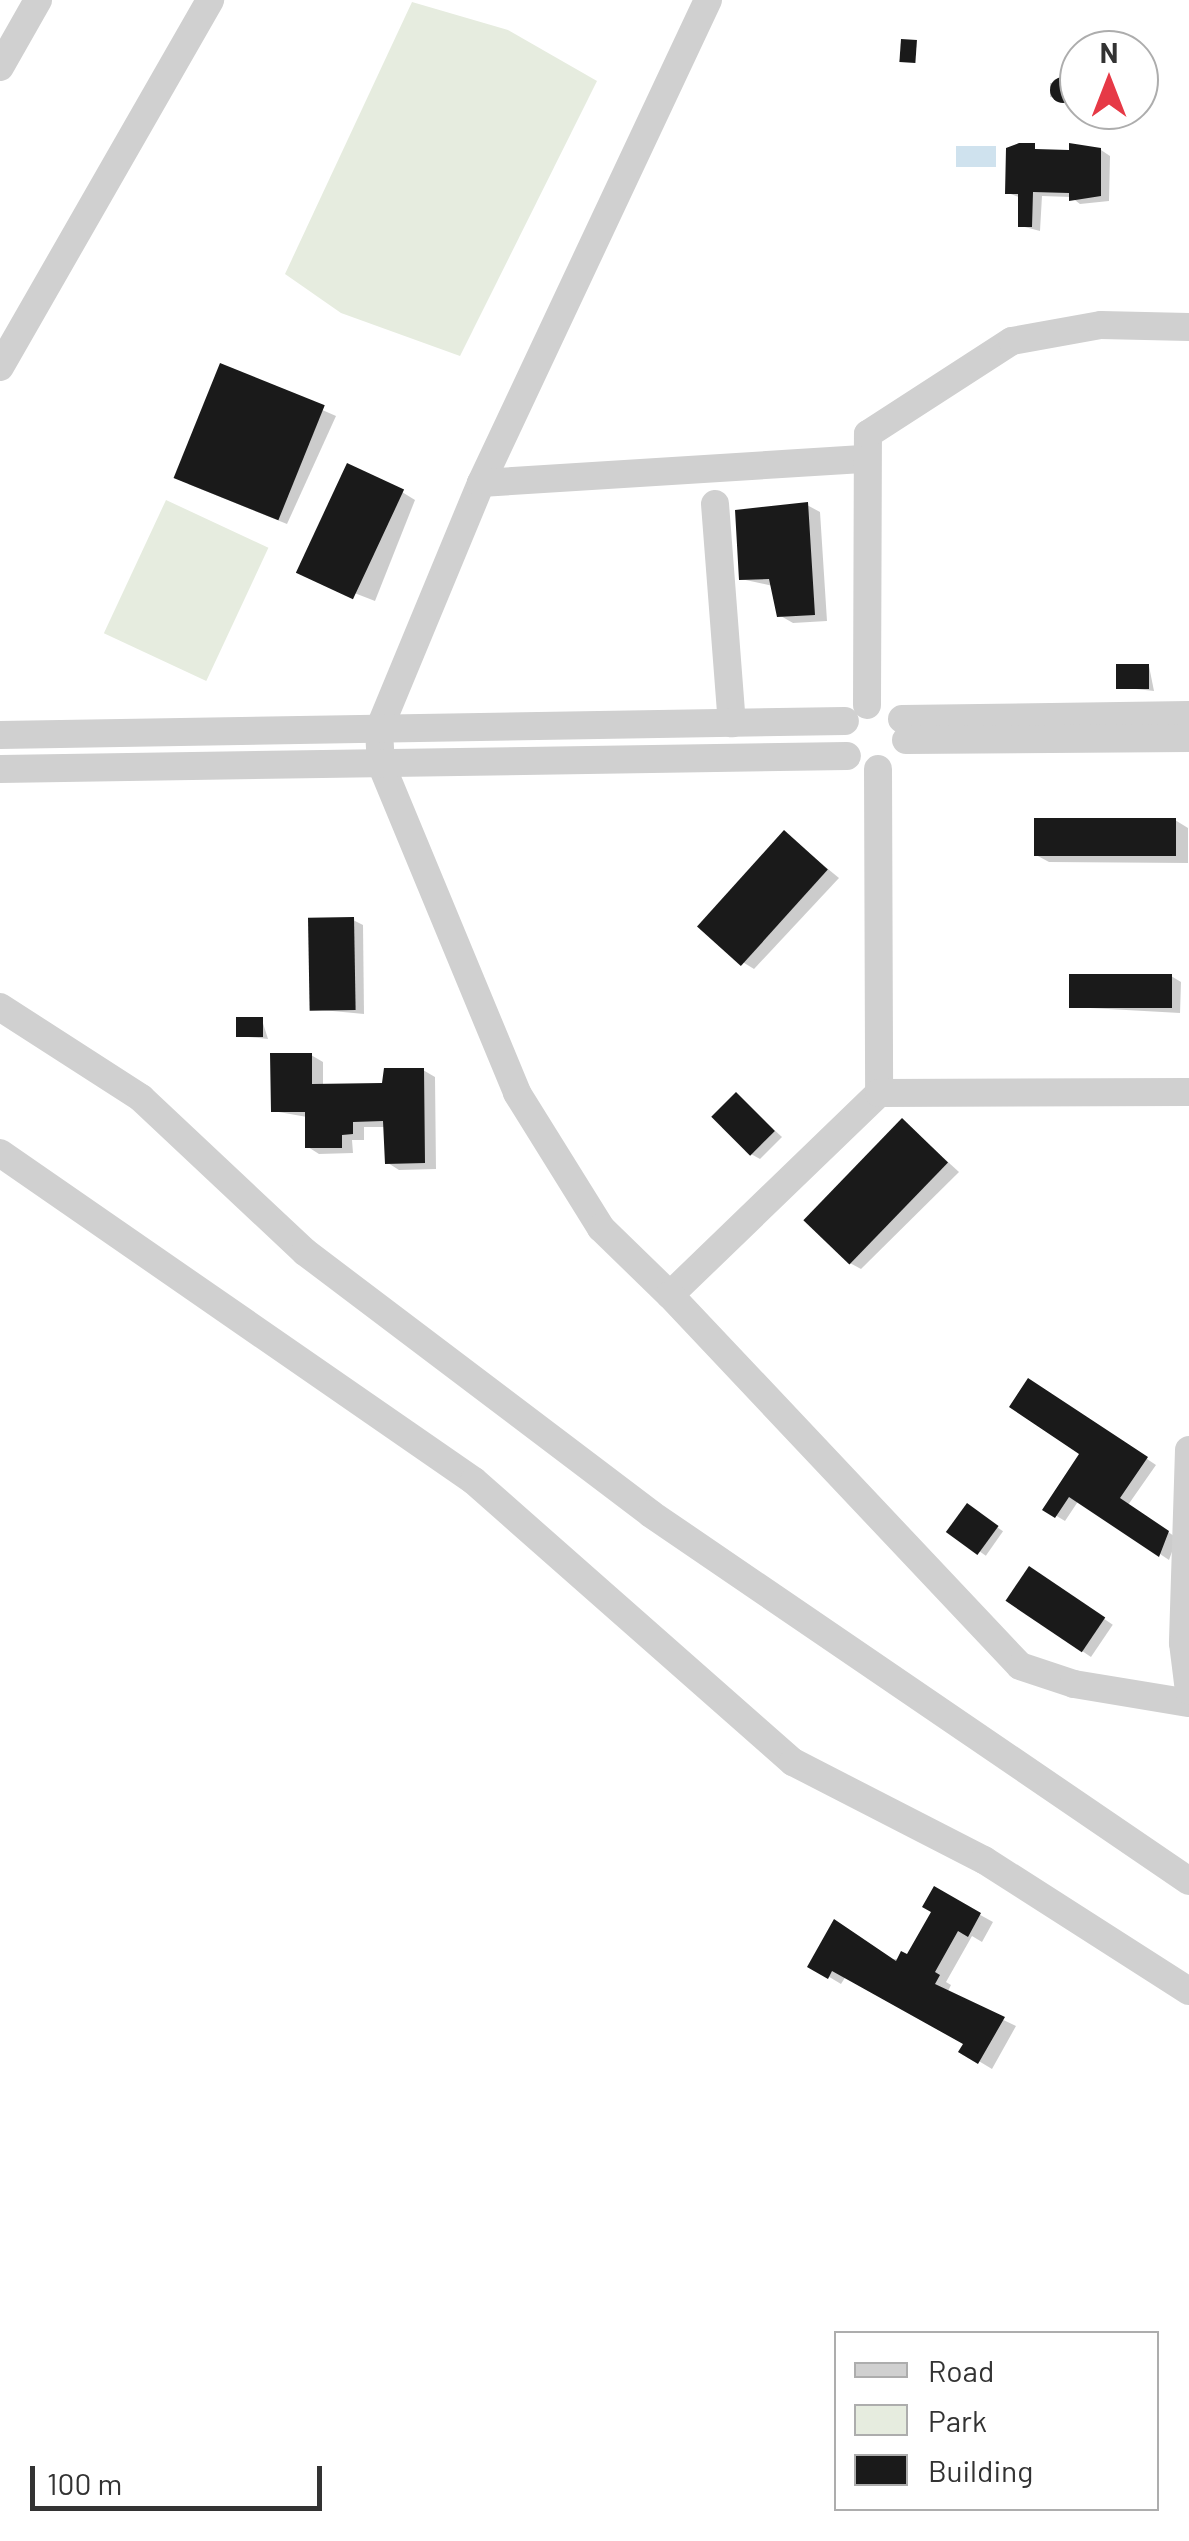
<!DOCTYPE html>
<style>
body{margin:0}
#map{position:relative;width:1189px;height:2541px;overflow:hidden;background:#fff;font-family:Barlow,sans-serif}
div>[style]{position:absolute}
[style*='--x']{left:calc(var(--x)*1px);top:calc(var(--y)*1px);width:calc(var(--w)*1px);rotate:calc(var(--a)*1deg)}
.green>*{inset:0;background:#e6ecdf;transform-origin:0 0}
.water>*{inset:0;background:#cfe2ee;transform-origin:0 0}
.shadow>*{inset:0;background:#0003;transform-origin:0 0}
.building>*{inset:0;background:#1a1a1a;transform-origin:0 0}
.round{border-radius:50%}
.minor>*{height:28px;margin:-14px;padding:0 14px;transform-origin:14px;border-radius:14px;background:#d0d0d0}
span{translate:-50% -50%;white-space:nowrap;text-align:center;line-height:1.15;-webkit-text-stroke:10px #fff;paint-order:stroke}
.legend{position:absolute;left:834px;top:2331px;width:325px;height:180px;box-sizing:border-box;background:#fff;border:2px solid #adadad;margin:0;padding:12px 18px;list-style:none;font-size:30px;color:#333}
.legend li{display:flex;align-items:center;gap:20px;height:50px}
.legend b{width:50px;border:2px solid #adadad}
.north{position:absolute;left:1059px;top:30px;width:100px;height:100px;box-sizing:border-box;background:#fff;border:2px solid #adadad;border-radius:50%;rotate:0deg;font-size:28px;font-weight:700;line-height:40px;text-align:center;color:#333}
.north::after{content:'';display:block;margin:auto;width:35px;height:45px;background:#e63946;clip-path:polygon(50% 0,100% 100%,50% 72%,0 100%)}
.scale{position:absolute;left:30px;top:2466px;width:292px;height:45px;box-sizing:border-box;border:5px solid #333;border-top:0;padding-left:12px;font-size:30px;line-height:35px;white-space:nowrap;color:#333;-webkit-text-stroke:8px #fff;paint-order:stroke}
</style>
<div id="map">
<div class="green">
<div style="clip-path:polygon(412px 2px,508px 30px,597px 81px,460px 356px,341px 313px,285px 274px)"></div>
<div style="left:166px;top:500px;width:113px;height:147px;rotate:25deg"></div>
</div>
<div class="water">
<div style="left:956px;top:146px;width:40px;height:21px"></div>
</div>
<div class="shadow">
<div style="clip-path:polygon(1079px 82px,1079px 101px,1050px 97px,1050px 83px)"></div>
<div style="clip-path:polygon(1101px 150px,1110px 156px,1109px 201px,1080px 204px,1071px 197px,1042px 196px,1040px 231px,1021px 226px,1021px 198px,1008px 193px)"></div>
<div style="clip-path:polygon(222px 366px,336px 416px,287px 524px,188px 484px)"></div>
<div style="clip-path:polygon(402px 492px,415px 500px,375px 601px,303px 573px)"></div>
<div style="clip-path:polygon(807px 505px,820px 512px,827px 621px,793px 623px,779px 615px,773px 586px,741px 579px)"></div>
<div style="clip-path:polygon(1149px 666px,1154px 691px,1118px 687px)"></div>
<div style="clip-path:polygon(1175px 820px,1188px 828px,1188px 863px,1049px 862px,1036px 855px)"></div>
<div style="clip-path:polygon(784px 833px,839px 878px,754px 969px,741px 961px)"></div>
<div style="clip-path:polygon(353px 920px,363px 925px,364px 1014px,322px 1010px,313px 1004px)"></div>
<div style="clip-path:polygon(1171px 976px,1181px 982px,1180px 1013px,1072px 1007px)"></div>
<div style="clip-path:polygon(262px 1020px,268px 1039px,238px 1036px)"></div>
<div style="clip-path:polygon(311px 1055px,323px 1062px,323px 1086px,385px 1085px,423px 1070px,435px 1077px,436px 1169px,399px 1170px,388px 1163px,386px 1127px,364px 1127px,364px 1140px,352px 1140px,353px 1153px,319px 1154px,308px 1147px,307px 1117px,273px 1111px)"></div>
<div style="clip-path:polygon(736px 1095px,782px 1137px,760px 1159px,751px 1154px)"></div>
<div style="clip-path:polygon(903px 1121px,959px 1172px,861px 1269px,848px 1262px)"></div>
<div style="clip-path:polygon(1038px 1386px,1156px 1465px,1128px 1505px,1177px 1538px,1169px 1560px,1079px 1500px,1065px 1521px,1045px 1509px,1083px 1453px)"></div>
<div style="left:967px;top:1506px;width:44px;height:30px;rotate:35deg"></div>
<div style="left:1039px;top:1575px;width:89px;height:39px;rotate:34deg"></div>
<div style="clip-path:polygon(935px 1890px,993px 1922px,982px 1942px,972px 1936px,946px 1982px,951px 1985px,947px 1993px,1016px 2026px,992px 2069px,962px 2051px,966px 2043px,846px 1976px,841px 1984px,811px 1966px,908px 1958px,934px 1912px)"></div>
</div>
<div class="building">
<div style="left:901px;top:39px;width:16px;height:23px;rotate:4deg"></div>
<div class="round" style="left:1050px;top:77px;width:26px;height:26px"></div>
<div style="clip-path:polygon(1019px 143px,1035px 143px,1035px 149px,1069px 150px,1069px 143px,1101px 148px,1101px 196px,1069px 201px,1069px 193px,1033px 192px,1032px 227px,1018px 227px,1018px 194px,1005px 194px,1006px 148px)"></div>
<div style="left:220px;top:363px;width:113px;height:124px;rotate:22deg"></div>
<div style="left:347px;top:463px;width:63px;height:121px;rotate:25deg"></div>
<div style="clip-path:polygon(808px 502px,815px 615px,777px 617px,769px 579px,739px 580px,735px 510px)"></div>
<div style="left:1116px;top:664px;width:33px;height:25px"></div>
<div style="left:1034px;top:818px;width:142px;height:38px"></div>
<div style="left:784px;top:830px;width:59px;height:130px;rotate:42deg"></div>
<div style="left:354px;top:917px;width:93px;height:46px;rotate:89deg"></div>
<div style="left:1069px;top:974px;width:103px;height:34px"></div>
<div style="left:236px;top:1017px;width:27px;height:20px"></div>
<div style="clip-path:polygon(270px 1053px,312px 1053px,312px 1084px,382px 1083px,384px 1068px,424px 1068px,425px 1163px,385px 1164px,383px 1121px,353px 1122px,353px 1134px,342px 1135px,342px 1148px,305px 1148px,305px 1112px,271px 1112px)"></div>
<div style="left:736px;top:1092px;width:55px;height:35px;rotate:45deg"></div>
<div style="left:902px;top:1118px;width:64px;height:142px;rotate:44deg"></div>
<div style="clip-path:polygon(1028px 1378px,1148px 1457px,1120px 1498px,1169px 1531px,1159px 1557px,1069px 1497px,1055px 1518px,1042px 1510px,1079px 1454px,1009px 1407px)"></div>
<div style="left:967px;top:1503px;width:39px;height:36px;rotate:36deg"></div>
<div style="left:1029px;top:1566px;width:92px;height:42px;rotate:34deg"></div>
<div style="clip-path:polygon(934px 1886px,981px 1913px,968px 1937px,958px 1931px,935px 1972px,940px 1975px,935px 1984px,1005px 2017px,978px 2064px,958px 2052px,963px 2044px,832px 1971px,828px 1979px,807px 1967px,834px 1919px,896px 1961px,901px 1951px,907px 1954px,931px 1912px,922px 1907px)"></div>
</div>
<div class="minor">
<div style="--x:708;--y:0;--w:534;--a:115.17"></div>
<div style="--x:481;--y:483;--w:266;--a:112.5"></div>
<div style="--x:379;--y:729;--w:35;--a:87"></div>
<div style="--x:381;--y:764;--w:356;--a:67.5"></div>
<div style="--x:517;--y:1093;--w:159;--a:58.1"></div>
<div style="--x:601;--y:1228;--w:96;--a:44.2"></div>
<div style="--x:670;--y:1295;--w:291;--a:-44"></div>
<div style="--x:0;--y:67;--w:77;--a:-60.4"></div>
<div style="--x:0;--y:367;--w:423;--a:-60.2"></div>
<div style="--x:481;--y:483;--w:386;--a:-3.6"></div>
<div style="--x:715;--y:504;--w:220;--a:85.6"></div>
<div style="--x:867;--y:705;--w:271;--a:-89.8"></div>
<div style="--x:868;--y:434;--w:171;--a:-32.9"></div>
<div style="--x:1012;--y:341;--w:90;--a:-10.2"></div>
<div style="--x:1101;--y:325;--w:88;--a:1.3"></div>
<div style="--x:902;--y:719;--w:287;--a:-0.8"></div>
<div style="--x:0;--y:735;--w:845;--a:-0.95"></div>
<div style="--x:906;--y:740;--w:283;--a:-0.4"></div>
<div style="--x:0;--y:769;--w:847;--a:-0.88"></div>
<div style="--x:878;--y:769;--w:324;--a:89.8"></div>
<div style="--x:879;--y:1093;--w:310;--a:-0.2"></div>
<div style="--x:0;--y:1007;--w:168;--a:32.8"></div>
<div style="--x:141;--y:1098;--w:225;--a:43.2"></div>
<div style="--x:305;--y:1252;--w:434;--a:37.1"></div>
<div style="--x:651;--y:1514;--w:651;--a:34.3"></div>
<div style="--x:0;--y:1153;--w:576;--a:34.68"></div>
<div style="--x:474;--y:1481;--w:425;--a:41.4"></div>
<div style="--x:793;--y:1762;--w:215;--a:27.2"></div>
<div style="--x:984;--y:1860;--w:243;--a:32.6"></div>
<div style="--x:670;--y:1295;--w:510;--a:46.67"></div>
<div style="--x:1020;--y:1666;--w:57;--a:18.4"></div>
<div style="--x:1074;--y:1684;--w:117;--a:9.4"></div>
<div style="--x:1189;--y:1450;--w:193;--a:91.8"></div>
<div style="--x:1183;--y:1643;--w:48;--a:82.9"></div>
</div>
<ul class="legend">
<li><b style="height:12px;background:#d0d0d0"></b>Road</li>
<li><b style="height:28px;background:#e6ecdf"></b>Park</li>
<li><b style="height:28px;background:#1a1a1a"></b>Building</li>
</ul>
<div class="north">N</div>
<div class="scale">100 m</div>
</div>
